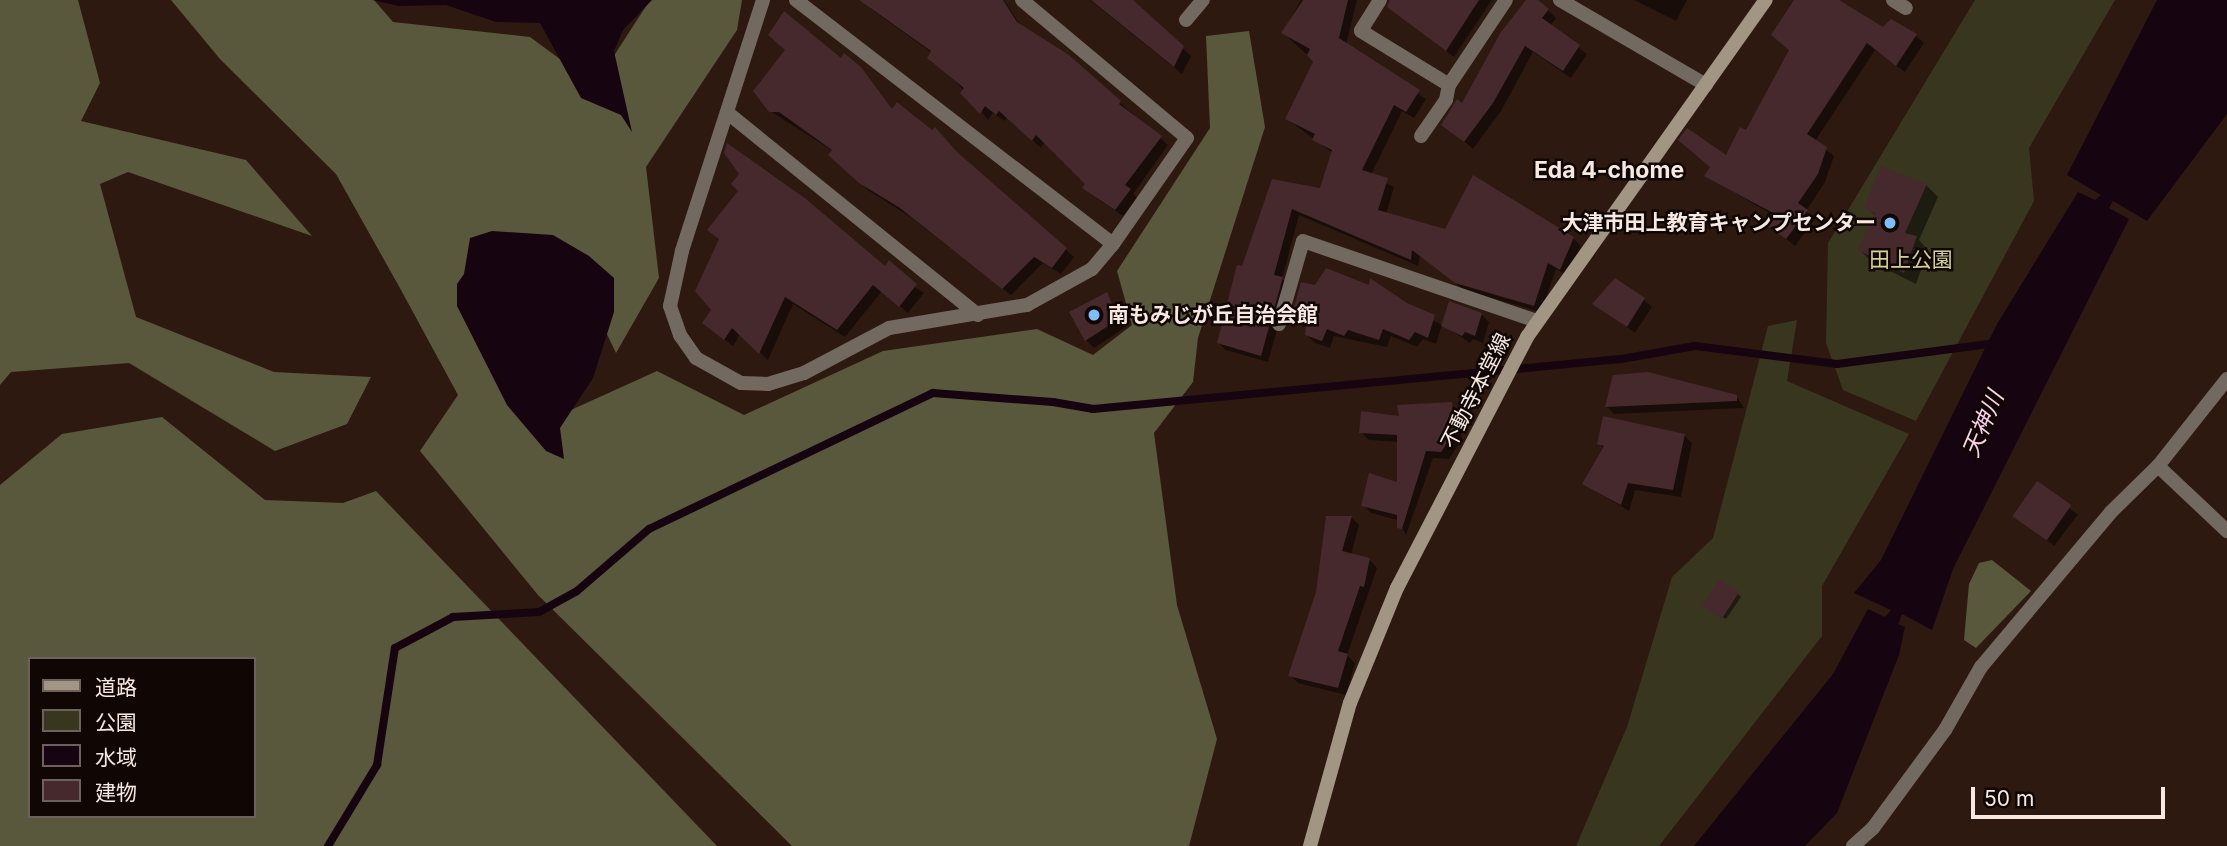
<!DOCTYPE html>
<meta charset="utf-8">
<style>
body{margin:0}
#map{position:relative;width:2227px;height:846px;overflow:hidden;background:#2e1911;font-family:Inter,"Noto Sans JP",sans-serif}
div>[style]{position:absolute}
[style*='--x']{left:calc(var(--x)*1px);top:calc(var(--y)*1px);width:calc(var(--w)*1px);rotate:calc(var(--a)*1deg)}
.green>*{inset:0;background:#38361e}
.forest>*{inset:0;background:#5a583c}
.water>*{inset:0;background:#170411}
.shadow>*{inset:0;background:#0007;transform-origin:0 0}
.stream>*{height:8px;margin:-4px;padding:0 4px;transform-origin:4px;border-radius:4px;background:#170411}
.building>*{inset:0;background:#45292c;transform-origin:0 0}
.street>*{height:14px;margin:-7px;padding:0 7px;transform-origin:7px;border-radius:7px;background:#726a60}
.secondary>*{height:14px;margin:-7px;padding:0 7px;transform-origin:7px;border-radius:7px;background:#a29584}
.dots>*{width:19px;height:19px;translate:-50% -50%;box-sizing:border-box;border:4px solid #100704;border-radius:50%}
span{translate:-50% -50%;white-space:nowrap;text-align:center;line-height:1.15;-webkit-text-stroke:5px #100704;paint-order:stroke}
.poi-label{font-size:21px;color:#f7e8e2;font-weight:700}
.right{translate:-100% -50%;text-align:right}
.left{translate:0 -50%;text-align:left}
.park-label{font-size:21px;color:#d3d098}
.street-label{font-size:21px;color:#f7e8e2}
.neighbourhood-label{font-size:23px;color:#f7e8e2;font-weight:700}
.water-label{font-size:23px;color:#fbd1eb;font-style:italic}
.legend{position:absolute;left:28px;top:657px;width:228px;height:161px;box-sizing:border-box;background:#100704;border:2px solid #6c615d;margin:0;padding:9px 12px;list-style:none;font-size:21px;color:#f7e8e2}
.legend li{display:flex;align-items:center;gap:14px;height:35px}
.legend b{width:35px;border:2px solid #6c615d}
.scale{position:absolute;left:1971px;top:787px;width:194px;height:32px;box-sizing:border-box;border:4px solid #f7e8e2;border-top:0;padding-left:9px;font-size:21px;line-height:24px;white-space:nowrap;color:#f7e8e2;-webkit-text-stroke:5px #100704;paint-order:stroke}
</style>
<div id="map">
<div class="green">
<div style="clip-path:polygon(1975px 0,2115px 0,2029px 148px,2034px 201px,1916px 421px,1843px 390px,1826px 343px,1828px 243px)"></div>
<div style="clip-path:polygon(1797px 320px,1787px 381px,1909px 434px,1822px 586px,1822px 636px,1659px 846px,1576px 846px,1627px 727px,1672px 577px,1713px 538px,1768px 326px)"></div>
</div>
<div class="forest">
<div style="clip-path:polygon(0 0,78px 0,100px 83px,81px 121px,246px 160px,312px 236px,128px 172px,100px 184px,136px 317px,274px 372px,371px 377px,347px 424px,275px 451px,129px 363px,11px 372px,0 385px)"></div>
<div style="clip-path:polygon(171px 0,374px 0,393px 22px,530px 37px,595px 85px,650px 0,742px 0,737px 30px,646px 167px,659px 278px,616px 353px,582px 282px,540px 424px,657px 371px,744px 415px,883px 351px,1037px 329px,1093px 355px,1132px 325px,1117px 271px,1210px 128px,1206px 36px,1249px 31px,1265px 127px,1198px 338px,1193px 382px,1154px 433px,1177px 605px,1217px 739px,1189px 846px,792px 846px,538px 595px,420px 451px,458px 395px,401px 290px,336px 174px,220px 59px)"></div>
<div style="clip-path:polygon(evenodd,162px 417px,265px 500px,343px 503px,376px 491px,717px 846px,0 846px,0 485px,62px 434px,162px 417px,30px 659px,254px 659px,254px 816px,30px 816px,30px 659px)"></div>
<div style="clip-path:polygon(1992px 560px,2031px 591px,1976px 648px,1964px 640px,1969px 584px,1979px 563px)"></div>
</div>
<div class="water">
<div style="clip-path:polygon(372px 0,652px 0,623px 30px,614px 51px,632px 132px,621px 115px,581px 98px,540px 23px,496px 22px,446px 5px,399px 6px)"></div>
<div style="clip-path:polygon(2157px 0,2227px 0,2227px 114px,2147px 221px,2113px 201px,2109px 208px,2129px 219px,1953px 569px,1932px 630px,1902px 614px,1898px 624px,1905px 627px,1899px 655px,1837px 813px,1805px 846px,1694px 846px,1833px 674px,1868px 609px,1885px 617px,1891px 610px,1854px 593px,1881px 560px,1997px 324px,2078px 192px,2095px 200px,2101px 195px,2067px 175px)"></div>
<div style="clip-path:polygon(492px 231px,553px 235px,589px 256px,614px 278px,614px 312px,593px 378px,560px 428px,564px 459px,546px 451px,507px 405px,457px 306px,457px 284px,464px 274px,470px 238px)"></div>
</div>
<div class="shadow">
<div style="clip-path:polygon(867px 0,1004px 0,1021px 26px,1068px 57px,1168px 145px,1133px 194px,1137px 198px,1123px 216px,1092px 195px,1085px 187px,1087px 184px,1045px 141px,1041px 148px,1007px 117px,1005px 121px,993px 113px,988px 120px,932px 53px,872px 10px,865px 3px)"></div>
<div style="clip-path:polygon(1090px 0,1131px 0,1191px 56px,1182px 74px)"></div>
<div style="clip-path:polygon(1301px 0,1357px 0,1346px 45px,1426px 99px,1414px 118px,1402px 111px,1371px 175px,1394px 187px,1386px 214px,1446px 231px,1573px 238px,1581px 246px,1568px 276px,1556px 269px,1541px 312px,1464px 290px,1420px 255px,1418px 266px,1299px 215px,1282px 279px,1289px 286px,1268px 362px,1226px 350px,1219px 343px,1273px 181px,1322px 190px,1333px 153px,1287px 119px,1315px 62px,1283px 33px)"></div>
<div style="clip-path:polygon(1400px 0,1492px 0,1454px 57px,1402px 17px)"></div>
<div style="clip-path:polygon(1528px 0,1548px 10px,1556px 18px,1550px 26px,1587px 54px,1571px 78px,1533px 52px,1501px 111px,1473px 149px,1443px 124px,1463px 105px)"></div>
<div style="clip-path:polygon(1634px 0,1687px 0,1676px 21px)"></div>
<div style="clip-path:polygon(1796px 0,1829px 0,1884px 29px,1916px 36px,1924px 43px,1905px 72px,1875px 50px,1815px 141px,1834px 156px,1825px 182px,1806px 211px,1815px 219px,1795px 246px,1766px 223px,1773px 215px,1706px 176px,1746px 132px,1791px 51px)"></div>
<div style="clip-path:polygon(893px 110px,960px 157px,1066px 250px,1074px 257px,1061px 274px,1043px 263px,1011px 295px,909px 216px,869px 191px,838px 163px,833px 151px,770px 111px)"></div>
<div style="clip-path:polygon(1926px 185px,1938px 197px,1919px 240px,1928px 250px,1916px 284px,1872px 262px,1860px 250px,1876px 216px,1866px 207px)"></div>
<div style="clip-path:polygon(709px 230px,885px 269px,924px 293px,908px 313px,882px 291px,845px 337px,793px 304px,768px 360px,740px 334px,733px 346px,712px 330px,720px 240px)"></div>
<div style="clip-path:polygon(1107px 294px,1126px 327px,1094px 348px,1086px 340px)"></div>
<div style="clip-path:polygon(1644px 300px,1652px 307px,1635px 333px,1595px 304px)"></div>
<div style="clip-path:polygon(1406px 305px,1442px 325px,1436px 344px,1423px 339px,1417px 347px,1391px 336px,1387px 347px,1334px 336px,1330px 348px,1315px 343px,1307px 335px,1308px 328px,1293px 317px)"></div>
<div style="clip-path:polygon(1481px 314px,1489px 322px,1483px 343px,1473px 339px,1470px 343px,1443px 325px)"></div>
<div style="clip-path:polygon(1736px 396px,1744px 408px,1614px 414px,1607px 407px)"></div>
<div style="clip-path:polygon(1451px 404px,1459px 412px,1462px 440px,1449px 459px,1433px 458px,1406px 535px,1398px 520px,1371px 513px,1363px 505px,1399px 485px,1399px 442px,1369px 440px,1361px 432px)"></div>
<div style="clip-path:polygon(1684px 435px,1692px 443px,1681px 497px,1635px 490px,1629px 511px,1584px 484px,1604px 449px,1599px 443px)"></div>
<div style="left:2037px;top:484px;width:51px;height:39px;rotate:37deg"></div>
<div style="clip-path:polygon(1351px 517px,1359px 525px,1351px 555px,1370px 560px,1377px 568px,1347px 655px,1355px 663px,1346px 695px,1298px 683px,1290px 675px)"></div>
<div style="clip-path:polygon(1737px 593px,1741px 597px,1726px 619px,1708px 609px)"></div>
</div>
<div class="stream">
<div style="--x:328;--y:846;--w:95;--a:-58.8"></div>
<div style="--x:377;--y:765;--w:118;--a:-81.3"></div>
<div style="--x:395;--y:648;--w:66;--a:-28.1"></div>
<div style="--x:453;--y:617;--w:86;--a:-3.3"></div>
<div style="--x:539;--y:612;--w:43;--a:-28.9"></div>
<div style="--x:577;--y:591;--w:95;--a:-40.7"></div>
<div style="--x:649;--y:529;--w:315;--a:-25.6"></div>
<div style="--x:933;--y:393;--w:120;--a:4.3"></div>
<div style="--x:1053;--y:402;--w:41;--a:9.9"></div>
<div style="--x:1093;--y:409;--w:530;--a:-5.41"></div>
<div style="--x:1621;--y:359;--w:75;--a:-10"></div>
<div style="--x:1695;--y:346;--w:143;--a:7.2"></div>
<div style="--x:1837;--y:364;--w:161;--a:-7.5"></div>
</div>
<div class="building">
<div style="clip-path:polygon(859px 0,1003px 0,1017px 22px,1069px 55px,1121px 101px,1119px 104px,1162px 136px,1125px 185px,1131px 189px,1115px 210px,1082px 188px,1085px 184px,1036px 135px,1032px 141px,999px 111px,996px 115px,985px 106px,980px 114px,960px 93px,964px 88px,927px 58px,931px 51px)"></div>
<div style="clip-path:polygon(1091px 0,1133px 0,1184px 46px,1174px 67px)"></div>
<div style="clip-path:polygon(1303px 0,1348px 0,1339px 38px,1420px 90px,1406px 112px,1394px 105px,1362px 170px,1388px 178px,1378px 210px,1445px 229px,1473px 175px,1574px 237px,1560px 270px,1548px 263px,1534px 306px,1455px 283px,1412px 250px,1411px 260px,1292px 209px,1274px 275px,1283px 277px,1261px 356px,1217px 343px,1237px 265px,1242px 266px,1272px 179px,1320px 188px,1332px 150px,1312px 140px,1315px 134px,1285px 119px,1313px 62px,1307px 55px,1310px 49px,1281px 33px)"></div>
<div style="clip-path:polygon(1390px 0,1479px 0,1446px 51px,1387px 7px)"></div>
<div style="clip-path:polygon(1526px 0,1538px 0,1549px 9px,1542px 18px,1580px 45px,1563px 71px,1525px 46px,1493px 103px,1464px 142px,1441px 125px,1457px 99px,1462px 103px,1501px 32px)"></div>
<div style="clip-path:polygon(1794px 0,1839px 0,1883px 27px,1891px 19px,1917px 34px,1896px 66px,1867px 43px,1807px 134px,1827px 147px,1818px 174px,1798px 203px,1808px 210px,1786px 239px,1763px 223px,1773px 213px,1704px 176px,1710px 167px,1678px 140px,1687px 128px,1726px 155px,1740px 127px,1746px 130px,1789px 50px,1771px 35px)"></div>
<div style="clip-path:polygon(784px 11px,841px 58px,844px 53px,861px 67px,892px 109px,897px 102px,932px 130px,935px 127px,957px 152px,1067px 248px,1052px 268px,1034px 257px,1002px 289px,900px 208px,859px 183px,828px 155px,832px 150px,779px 112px,769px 112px,753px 91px,785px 50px,768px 35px)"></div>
<div style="clip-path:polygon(727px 143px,806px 199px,885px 266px,889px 260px,917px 284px,899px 307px,873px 285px,837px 330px,785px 297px,759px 354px,732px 328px,724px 340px,702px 323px,711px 310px,695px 291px,719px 239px,707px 230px,738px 191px,731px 184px,739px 174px,724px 153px)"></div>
<div style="clip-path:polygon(1881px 166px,1927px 184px,1905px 233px,1917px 236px,1904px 273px,1858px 250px,1875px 214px,1864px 207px)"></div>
<div style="clip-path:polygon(1326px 268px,1369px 285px,1370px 278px,1407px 303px,1435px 315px,1428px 338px,1415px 332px,1409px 340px,1383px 329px,1379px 340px,1348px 330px,1344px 336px,1327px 329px,1322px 341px,1305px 335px,1306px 324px,1291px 318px,1301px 282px,1315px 285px)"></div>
<div style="clip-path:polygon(1615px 278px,1645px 298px,1627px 327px,1592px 304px)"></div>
<div style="clip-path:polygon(1107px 292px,1119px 319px,1085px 341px,1069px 312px)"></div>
<div style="clip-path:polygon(1449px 301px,1482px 313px,1475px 336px,1465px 332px,1462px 336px,1441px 326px)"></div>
<div style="clip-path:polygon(1648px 372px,1737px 395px,1737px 401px,1605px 407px,1613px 375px)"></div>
<div style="clip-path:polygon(1452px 402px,1455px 431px,1441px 452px,1426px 451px,1402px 529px,1397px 528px,1397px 515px,1361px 506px,1369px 473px,1397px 482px,1397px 435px,1359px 433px,1361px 411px,1399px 416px,1397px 405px)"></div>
<div style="clip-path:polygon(1603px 416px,1685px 434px,1673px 490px,1628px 483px,1621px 505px,1582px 484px,1604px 446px,1597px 444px)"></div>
<div style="left:2037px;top:481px;width:42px;height:43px;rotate:35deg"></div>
<div style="clip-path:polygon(1326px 516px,1352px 516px,1342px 551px,1370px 558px,1364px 587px,1360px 586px,1338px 651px,1348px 654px,1338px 688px,1288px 676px,1316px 592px)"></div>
<div style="left:1719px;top:579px;width:24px;height:32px;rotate:33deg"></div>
</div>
<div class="street">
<div style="--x:763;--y:0;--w:264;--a:107.9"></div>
<div style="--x:682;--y:251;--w:56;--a:102.3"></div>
<div style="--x:670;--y:306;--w:31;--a:71"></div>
<div style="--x:680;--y:335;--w:28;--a:55"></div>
<div style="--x:696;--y:358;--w:51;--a:29.1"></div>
<div style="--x:741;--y:383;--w:27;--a:2"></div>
<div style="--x:768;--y:384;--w:38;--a:-17"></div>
<div style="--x:804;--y:373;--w:96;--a:-27.9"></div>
<div style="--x:889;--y:328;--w:140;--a:-9.5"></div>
<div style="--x:1027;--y:305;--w:74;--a:-29"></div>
<div style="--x:1092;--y:269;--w:33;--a:-50"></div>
<div style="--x:1113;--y:244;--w:129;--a:-55.1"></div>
<div style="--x:1187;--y:138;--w:215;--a:-140.1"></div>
<div style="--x:796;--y:0;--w:400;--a:37.6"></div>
<div style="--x:1380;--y:0;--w:36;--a:122"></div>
<div style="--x:1361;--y:31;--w:103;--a:31.5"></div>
<div style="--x:1449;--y:85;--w:102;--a:-56.2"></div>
<div style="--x:1560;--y:0;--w:169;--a:30.2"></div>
<div style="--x:1893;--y:0;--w:15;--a:32"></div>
<div style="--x:1186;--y:20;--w:26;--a:-50"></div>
<div style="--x:729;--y:114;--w:320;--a:38.9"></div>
<div style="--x:1421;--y:136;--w:44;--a:-55.2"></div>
<div style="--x:1446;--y:100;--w:15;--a:-79"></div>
<div style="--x:1279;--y:324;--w:86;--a:-73.9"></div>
<div style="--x:1303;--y:241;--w:246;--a:18.9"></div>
<div style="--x:2158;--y:466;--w:95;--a:43.3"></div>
<div style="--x:1853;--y:846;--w:27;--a:-42"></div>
<div style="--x:1873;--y:828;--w:122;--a:-53.7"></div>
<div style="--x:1945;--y:730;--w:73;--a:-60.3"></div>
<div style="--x:1981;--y:667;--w:202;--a:-50"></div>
<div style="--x:2111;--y:512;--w:66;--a:-44.4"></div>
<div style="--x:2158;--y:466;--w:111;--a:-51.6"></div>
</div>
<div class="secondary">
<div style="--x:1310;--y:846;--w:148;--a:-74.4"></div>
<div style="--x:1350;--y:703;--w:124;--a:-67.8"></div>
<div style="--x:1397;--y:588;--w:283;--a:-62.6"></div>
<div style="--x:1527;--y:337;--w:413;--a:-54.7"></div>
</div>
<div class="dots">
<div style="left:1890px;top:223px;background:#7dbef9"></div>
<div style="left:1094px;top:315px;background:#7dbef9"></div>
</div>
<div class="poi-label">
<span class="right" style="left:1876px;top:223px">大津市田上教育キャンプセンター</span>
<span class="left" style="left:1108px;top:315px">南もみじが丘自治会館</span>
</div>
<div class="park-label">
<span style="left:1911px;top:260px">田上公園</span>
</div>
<div class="street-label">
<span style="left:1476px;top:391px;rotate:-63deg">不動寺本堂線</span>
</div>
<div class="neighbourhood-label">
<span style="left:1609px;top:170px">Eda 4-chome</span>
</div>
<div class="water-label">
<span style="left:1983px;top:424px;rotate:-67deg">天神川</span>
</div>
<ul class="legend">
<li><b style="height:9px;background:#a29584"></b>道路</li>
<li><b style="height:19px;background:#38361e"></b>公園</li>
<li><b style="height:19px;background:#170411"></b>水域</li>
<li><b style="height:19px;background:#45292c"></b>建物</li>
</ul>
<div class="scale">50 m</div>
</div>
